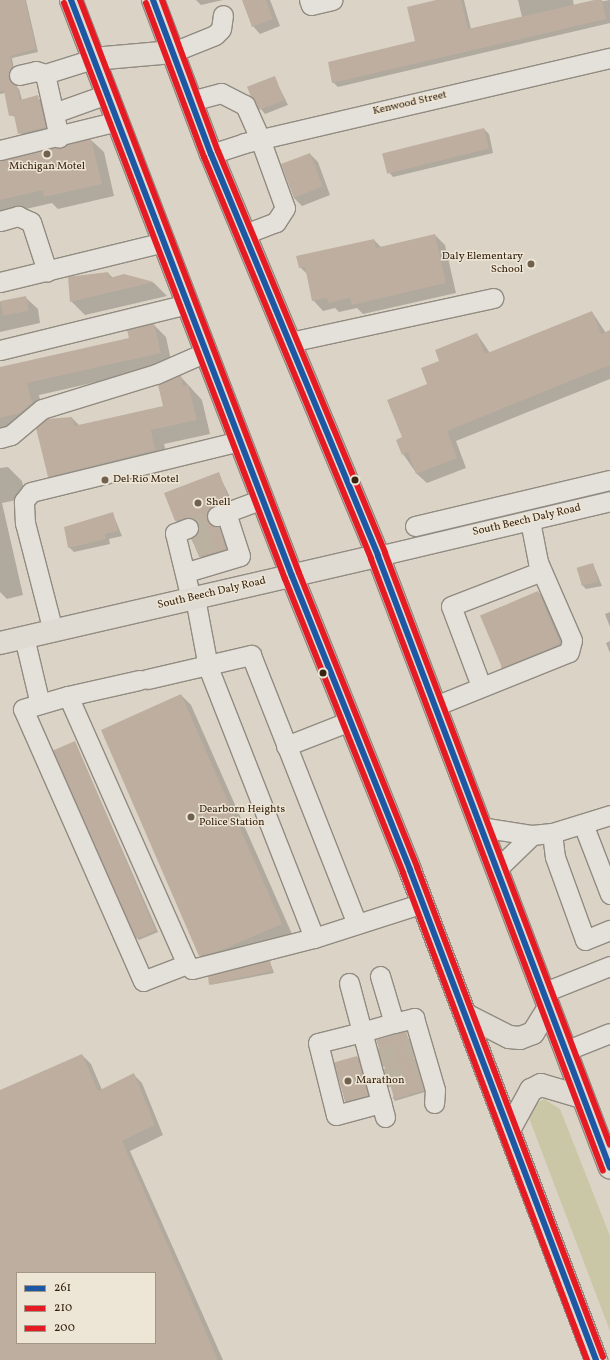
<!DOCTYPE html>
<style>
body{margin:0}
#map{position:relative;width:610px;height:1360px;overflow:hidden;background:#dbd4c6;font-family:Vollkorn,serif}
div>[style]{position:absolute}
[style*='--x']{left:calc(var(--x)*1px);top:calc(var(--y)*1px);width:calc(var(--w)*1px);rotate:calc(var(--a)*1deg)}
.green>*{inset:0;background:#c9c7a6}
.shadow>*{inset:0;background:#0003}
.building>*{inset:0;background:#beaea0;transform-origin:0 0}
.minor-tunnel>*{height:19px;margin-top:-9.5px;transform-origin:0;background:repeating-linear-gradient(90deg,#bab1a1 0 19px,transparent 0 29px)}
.roads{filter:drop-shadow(1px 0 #918b81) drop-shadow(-1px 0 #918b81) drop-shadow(0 1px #918b81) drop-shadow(0 -1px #918b81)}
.minor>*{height:19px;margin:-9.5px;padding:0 9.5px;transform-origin:9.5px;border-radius:9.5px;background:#e4e0da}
.major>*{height:22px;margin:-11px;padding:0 11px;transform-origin:11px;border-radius:11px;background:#dfdbd3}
.bus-1>*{height:6px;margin:-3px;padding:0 3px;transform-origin:3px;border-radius:3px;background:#1e57a3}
.bus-2>*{height:6px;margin:-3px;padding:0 3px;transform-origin:3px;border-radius:3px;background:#e51a23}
.bus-3>*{height:6px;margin:-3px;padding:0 3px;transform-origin:3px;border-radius:3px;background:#e51a23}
.dots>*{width:11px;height:11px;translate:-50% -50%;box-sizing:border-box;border:2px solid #ede5d5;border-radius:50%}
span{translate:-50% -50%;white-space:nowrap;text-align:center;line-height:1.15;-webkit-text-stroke:3px #ede5d5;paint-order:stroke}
.street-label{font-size:11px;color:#37230f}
.poi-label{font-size:11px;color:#37230f}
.right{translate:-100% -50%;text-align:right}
.left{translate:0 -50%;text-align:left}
.legend{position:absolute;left:16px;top:1272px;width:140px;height:72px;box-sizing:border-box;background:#ede5d5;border:1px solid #a49786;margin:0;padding:5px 7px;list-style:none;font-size:12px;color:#37230f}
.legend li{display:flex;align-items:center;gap:8px;height:20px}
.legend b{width:20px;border:1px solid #a49786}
</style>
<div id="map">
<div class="green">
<div style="clip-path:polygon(544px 1099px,560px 1109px,610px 1236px,610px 1331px,529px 1118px,530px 1108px)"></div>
</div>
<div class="shadow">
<div style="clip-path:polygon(0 0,26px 0,38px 52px,12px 58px,14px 70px,10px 81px,19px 89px,22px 100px,41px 99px,48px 130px,22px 136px,16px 117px,10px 115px,5px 93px,0 94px)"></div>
<div style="clip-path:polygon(196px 0,223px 0,201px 5px)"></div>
<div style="clip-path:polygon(243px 0,270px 0,280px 26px,260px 34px,253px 26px)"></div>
<div style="clip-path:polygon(440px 0,464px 0,471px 29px,522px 17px,518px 0,573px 0,574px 6px,610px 0,610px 23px,338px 87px,333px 82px,416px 42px)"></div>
<div style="clip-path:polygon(274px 77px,288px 105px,265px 114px,260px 108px)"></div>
<div style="clip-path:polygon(484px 129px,489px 134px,493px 153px,393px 177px,388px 171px)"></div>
<div style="clip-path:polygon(91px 140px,104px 152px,114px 196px,58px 209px,52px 203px,0 215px,0 161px)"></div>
<div style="clip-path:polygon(310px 154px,318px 162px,330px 195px,302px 206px,294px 198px,282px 165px)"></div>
<div style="clip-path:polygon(435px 235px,445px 245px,456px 293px,363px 314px,357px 308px,339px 312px,335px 308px,323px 311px,313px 300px,308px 275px,300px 267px,374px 240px,381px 247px)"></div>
<div style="clip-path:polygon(108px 273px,113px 278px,124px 275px,154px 283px,167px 296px,85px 315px,71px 301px,69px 277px)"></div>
<div style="clip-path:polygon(25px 297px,38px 309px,40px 323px,0 332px,0 302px)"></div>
<div style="clip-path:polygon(592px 312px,606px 333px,610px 331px,610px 379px,456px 441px,466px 468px,427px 483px,417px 474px,403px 454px,403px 438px,441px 361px,477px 334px,490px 353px)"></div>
<div style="clip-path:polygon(154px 325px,166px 337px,172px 365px,39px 395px,43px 416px,0 432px,0 368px,130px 339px)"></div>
<div style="clip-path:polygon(180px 376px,202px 400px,210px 434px,164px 444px,169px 464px,63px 490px,49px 476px,72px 418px,80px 426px,164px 407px)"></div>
<div style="clip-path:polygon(8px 467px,22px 481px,26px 498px,2px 503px,23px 595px,7px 599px,0 592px,0 468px)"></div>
<div style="clip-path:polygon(218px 473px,234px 505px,211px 521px,224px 533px,231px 554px,205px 562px,200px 556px,199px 525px,196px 522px,181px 526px,176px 521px)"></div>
<div style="clip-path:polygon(113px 514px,122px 536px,109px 539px,110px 544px,74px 552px,69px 547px)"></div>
<div style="clip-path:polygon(593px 564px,602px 586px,586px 589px,581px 584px)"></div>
<div style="clip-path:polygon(538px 592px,548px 602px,569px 654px,511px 678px,501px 667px)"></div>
<div style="clip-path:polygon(610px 612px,610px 627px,605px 614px)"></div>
<div style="clip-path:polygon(610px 641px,610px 653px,606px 643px)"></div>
<div style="clip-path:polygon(181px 695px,191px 705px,292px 934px,210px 966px,200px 955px)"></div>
<div style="clip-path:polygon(75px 742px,158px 932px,139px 940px,137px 938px)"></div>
<div style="clip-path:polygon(270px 962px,274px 973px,210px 985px)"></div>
<div style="clip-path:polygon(406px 1033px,425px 1092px,395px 1101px,393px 1098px)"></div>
<div style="clip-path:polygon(evenodd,82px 1055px,91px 1064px,102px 1090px,133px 1074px,142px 1083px,163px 1135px,130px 1151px,223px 1360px,0 1360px,0 1091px,82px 1055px,17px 1273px,155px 1273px,155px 1343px,17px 1343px,17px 1273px)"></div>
<div style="clip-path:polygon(357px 1057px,365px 1065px,375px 1103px,353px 1109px,345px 1101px,336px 1064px)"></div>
</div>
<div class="building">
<div style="clip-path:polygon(0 0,25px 0,36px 49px,10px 56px,12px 67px,8px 77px,17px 86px,20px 100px,38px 95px,46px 127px,18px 134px,14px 115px,9px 116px,4px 91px,0 91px)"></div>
<div style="clip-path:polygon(242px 0,266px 0,273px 19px,252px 27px)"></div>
<div style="clip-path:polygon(436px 0,461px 0,468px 29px,594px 0,602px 0,606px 19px,332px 83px,328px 62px,415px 41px,407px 7px)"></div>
<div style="left:275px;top:76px;width:26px;height:30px;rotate:69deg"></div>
<div style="left:484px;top:128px;width:21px;height:105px;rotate:76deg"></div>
<div style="clip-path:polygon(91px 139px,102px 184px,44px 197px,43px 190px,0 200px,0 161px)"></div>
<div style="left:310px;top:153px;width:36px;height:31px;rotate:69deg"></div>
<div style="clip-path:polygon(435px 234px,446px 283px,352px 305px,350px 298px,328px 303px,327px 298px,312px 301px,305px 267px,299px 268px,296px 256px,374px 239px,376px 248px)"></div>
<div style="clip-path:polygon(108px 272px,110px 278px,124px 274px,154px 282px,70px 302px,68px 277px)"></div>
<div style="left:26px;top:296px;width:15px;height:26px;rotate:79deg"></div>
<div style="clip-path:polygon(592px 311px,601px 334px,610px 330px,610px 365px,447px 431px,457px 458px,416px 474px,408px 452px,402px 455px,396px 440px,402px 437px,387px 400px,427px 384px,421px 368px,439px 361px,435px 350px,477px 333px,485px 354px)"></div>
<div style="clip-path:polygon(154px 323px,161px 353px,27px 383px,32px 403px,20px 413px,0 418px,0 367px,129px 338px,127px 330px)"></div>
<div style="clip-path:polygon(181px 375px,183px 386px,188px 385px,197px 420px,151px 430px,155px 450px,48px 477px,36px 428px,47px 419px,72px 417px,74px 426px,163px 406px,158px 385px)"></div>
<div style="clip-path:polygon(219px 472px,229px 500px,213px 506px,206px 515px,210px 524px,219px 527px,226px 549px,199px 557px,192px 538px,199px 530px,198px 524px,189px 517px,175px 521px,164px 493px)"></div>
<div style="clip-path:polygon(113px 512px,118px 531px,105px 534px,106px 539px,68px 548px,64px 527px)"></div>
<div style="left:593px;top:563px;width:19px;height:17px;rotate:74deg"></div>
<div style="left:538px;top:591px;width:57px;height:63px;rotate:67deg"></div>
<div style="clip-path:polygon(181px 694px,282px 924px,222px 950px,199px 956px,101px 730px)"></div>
<div style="left:75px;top:741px;width:206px;height:24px;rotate:67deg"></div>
<div style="clip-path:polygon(270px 960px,272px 971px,209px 985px,208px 976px)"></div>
<div style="left:406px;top:1031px;width:62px;height:31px;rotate:73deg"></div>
<div style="clip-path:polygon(evenodd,82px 1054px,98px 1091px,134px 1073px,155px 1125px,122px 1141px,218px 1360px,0 1360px,0 1090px,82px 1054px,17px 1273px,155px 1273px,155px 1343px,17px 1343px,17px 1273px)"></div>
<div style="left:357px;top:1056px;width:41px;height:24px;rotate:74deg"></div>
</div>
<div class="minor-tunnel">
<div style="--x:188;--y:528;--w:31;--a:-22"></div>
<div style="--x:195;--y:547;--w:32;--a:-26"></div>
<div style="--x:378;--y:1058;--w:42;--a:-18"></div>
<div style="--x:385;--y:1078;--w:41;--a:-18.4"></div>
</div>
<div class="roads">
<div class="minor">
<div style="--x:309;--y:0;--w:5;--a:68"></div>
<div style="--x:311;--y:5;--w:22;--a:-13"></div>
<div style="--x:173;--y:52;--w:45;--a:-22"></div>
<div style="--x:215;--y:35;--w:8;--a:-45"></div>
<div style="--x:221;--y:29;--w:14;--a:-82"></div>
<div style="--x:45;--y:74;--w:65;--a:77.5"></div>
<div style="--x:19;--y:75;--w:17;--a:-13"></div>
<div style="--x:36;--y:71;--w:9;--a:18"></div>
<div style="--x:45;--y:74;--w:50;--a:-17.4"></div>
<div style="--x:191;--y:101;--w:31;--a:-15"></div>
<div style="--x:221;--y:93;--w:27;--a:27"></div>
<div style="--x:245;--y:105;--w:37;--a:66"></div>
<div style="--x:260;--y:139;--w:73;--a:70.1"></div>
<div style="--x:285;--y:208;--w:17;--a:123"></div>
<div style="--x:276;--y:222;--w:33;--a:159"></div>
<div style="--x:54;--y:113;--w:56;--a:-19.7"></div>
<div style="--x:0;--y:150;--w:122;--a:-13.8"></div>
<div style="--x:211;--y:154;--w:35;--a:-18"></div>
<div style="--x:244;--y:143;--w:376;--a:-13.1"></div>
<div style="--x:0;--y:221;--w:19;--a:-16"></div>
<div style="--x:18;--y:216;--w:14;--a:25"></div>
<div style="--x:31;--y:222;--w:52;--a:71.9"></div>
<div style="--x:0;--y:282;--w:169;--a:-13.7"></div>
<div style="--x:290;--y:342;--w:208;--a:-12.2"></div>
<div style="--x:0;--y:350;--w:193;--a:-13.8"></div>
<div style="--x:0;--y:438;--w:11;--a:-15"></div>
<div style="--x:11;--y:435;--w:40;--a:-40"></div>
<div style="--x:42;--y:409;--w:119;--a:-17.1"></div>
<div style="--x:156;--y:374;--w:55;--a:-23.7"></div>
<div style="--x:217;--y:516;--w:48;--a:-20.7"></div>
<div style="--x:415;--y:526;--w:200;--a:-13.3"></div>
<div style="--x:188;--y:528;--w:14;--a:159"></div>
<div style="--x:175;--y:533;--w:68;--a:76.4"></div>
<div style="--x:378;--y:556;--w:238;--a:-13.3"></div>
<div style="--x:187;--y:572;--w:55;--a:-16.8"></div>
<div style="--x:240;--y:556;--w:45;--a:-108"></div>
<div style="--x:195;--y:598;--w:70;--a:79.3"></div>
<div style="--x:208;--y:667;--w:291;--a:68.6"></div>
<div style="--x:53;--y:631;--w:112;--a:-104.5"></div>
<div style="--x:25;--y:523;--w:22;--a:-93"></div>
<div style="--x:24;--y:501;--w:11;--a:-52"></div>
<div style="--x:31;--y:492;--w:215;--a:-13.7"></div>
<div style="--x:24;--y:637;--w:69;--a:76.6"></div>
<div style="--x:147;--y:679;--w:107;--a:-13"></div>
<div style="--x:251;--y:655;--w:289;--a:68.5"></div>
<div style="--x:481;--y:686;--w:85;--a:-110.6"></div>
<div style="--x:451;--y:606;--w:97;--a:-21"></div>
<div style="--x:68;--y:696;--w:293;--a:66.1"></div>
<div style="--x:187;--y:964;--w:47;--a:158.9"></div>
<div style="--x:143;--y:981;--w:297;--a:-113.8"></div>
<div style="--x:23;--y:709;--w:47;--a:-16.1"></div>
<div style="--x:68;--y:696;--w:73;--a:-12.7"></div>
<div style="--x:435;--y:706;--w:144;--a:-21.9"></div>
<div style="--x:569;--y:652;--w:12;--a:-76"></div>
<div style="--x:572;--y:640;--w:85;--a:-113.6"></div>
<div style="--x:538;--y:562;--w:42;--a:-101"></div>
<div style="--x:286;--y:746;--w:69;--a:-21.3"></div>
<div style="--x:583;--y:824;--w:75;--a:68.9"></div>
<div style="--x:480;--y:827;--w:53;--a:8.7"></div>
<div style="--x:532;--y:835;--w:20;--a:-6"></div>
<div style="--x:552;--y:833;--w:61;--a:-17.2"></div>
<div style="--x:552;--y:833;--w:24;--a:83"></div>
<div style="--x:555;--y:857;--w:88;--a:70.1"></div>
<div style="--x:496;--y:870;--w:50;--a:-44.2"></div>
<div style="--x:585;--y:940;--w:27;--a:-22"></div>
<div style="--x:187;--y:964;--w:7;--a:45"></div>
<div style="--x:192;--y:969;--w:126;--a:-14.3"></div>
<div style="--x:314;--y:938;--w:114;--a:-17.8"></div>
<div style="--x:380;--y:976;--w:49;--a:73.4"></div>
<div style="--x:394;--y:1023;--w:21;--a:-14"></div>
<div style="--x:414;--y:1018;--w:75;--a:73.7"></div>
<div style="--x:435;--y:1090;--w:13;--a:94"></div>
<div style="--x:349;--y:983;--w:51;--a:75.1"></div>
<div style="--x:362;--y:1032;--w:45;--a:166"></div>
<div style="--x:318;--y:1043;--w:74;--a:76"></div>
<div style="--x:336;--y:1115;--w:47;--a:-14.9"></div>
<div style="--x:542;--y:993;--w:73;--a:-21.7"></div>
<div style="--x:565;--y:1051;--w:48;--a:-21.8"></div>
<div style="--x:385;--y:1117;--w:88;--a:-105.1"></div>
<div style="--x:362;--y:1032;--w:33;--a:-16"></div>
</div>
<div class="major">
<div style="--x:71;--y:0;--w:617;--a:69.01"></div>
<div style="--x:292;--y:576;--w:317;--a:68.1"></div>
<div style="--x:410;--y:870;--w:524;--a:69.21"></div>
<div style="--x:153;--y:0;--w:165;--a:69.4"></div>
<div style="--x:211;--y:154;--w:435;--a:67.4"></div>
<div style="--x:378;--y:556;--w:654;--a:69.24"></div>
<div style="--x:93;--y:59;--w:80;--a:-5"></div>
<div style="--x:0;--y:643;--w:388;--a:-13"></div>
<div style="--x:466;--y:1015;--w:48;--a:27.1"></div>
<div style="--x:509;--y:1037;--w:11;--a:5"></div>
<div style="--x:520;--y:1038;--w:14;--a:-21"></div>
<div style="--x:533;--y:1033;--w:28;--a:-58"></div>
<div style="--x:509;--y:1130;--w:46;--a:-61.2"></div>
<div style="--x:531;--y:1090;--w:11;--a:-27"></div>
<div style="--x:541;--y:1085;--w:43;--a:16.3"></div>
</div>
</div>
<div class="bus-1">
<div style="--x:71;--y:0;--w:617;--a:69.01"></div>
<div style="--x:292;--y:576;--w:317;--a:68.1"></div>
<div style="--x:410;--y:870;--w:524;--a:69.21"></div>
<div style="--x:153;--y:0;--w:165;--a:69.4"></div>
<div style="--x:211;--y:154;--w:435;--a:67.4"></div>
<div style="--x:378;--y:556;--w:654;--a:69.24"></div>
</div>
<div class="bus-2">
<div style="--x:64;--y:3;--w:617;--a:69.01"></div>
<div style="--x:285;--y:579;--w:317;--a:68.1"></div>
<div style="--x:403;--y:873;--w:521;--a:69.3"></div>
<div style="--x:146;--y:3;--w:165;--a:69.4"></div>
<div style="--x:204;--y:157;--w:435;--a:67.4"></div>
<div style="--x:371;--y:559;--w:654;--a:69.24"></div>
</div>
<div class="bus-3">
<div style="--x:80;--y:0;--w:613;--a:69.08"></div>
<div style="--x:299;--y:573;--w:317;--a:68.1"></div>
<div style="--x:417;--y:867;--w:524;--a:69.21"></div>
<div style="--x:162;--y:0;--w:161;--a:69.7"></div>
<div style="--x:218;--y:151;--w:435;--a:67.4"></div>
<div style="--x:385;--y:553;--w:633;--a:69.19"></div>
</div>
<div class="dots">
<div style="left:47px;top:154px;background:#70614f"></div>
<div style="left:531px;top:264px;background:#70614f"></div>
<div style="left:105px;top:480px;background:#70614f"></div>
<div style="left:355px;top:480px;background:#37230f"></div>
<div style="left:198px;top:503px;background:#70614f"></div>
<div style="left:323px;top:673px;background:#37230f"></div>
<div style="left:191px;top:817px;background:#70614f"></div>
<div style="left:348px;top:1081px;background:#70614f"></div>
</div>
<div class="street-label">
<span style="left:410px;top:104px;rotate:-13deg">Kenwood Street</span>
<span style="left:527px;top:521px;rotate:-13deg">South Beech Daly Road</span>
<span style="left:212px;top:594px;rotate:-13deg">South Beech Daly Road</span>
</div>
<div class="poi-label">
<span style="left:47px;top:167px">Michigan Motel</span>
<span class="right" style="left:523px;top:264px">Daly Elementary<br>School</span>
<span class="left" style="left:113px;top:480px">Del Rio Motel</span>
<span class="left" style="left:206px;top:503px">Shell</span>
<span class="left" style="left:199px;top:817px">Dearborn Heights<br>Police Station</span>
<span class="left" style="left:356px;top:1081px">Marathon</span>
</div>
<ul class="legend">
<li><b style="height:5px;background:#1e57a3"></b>261</li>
<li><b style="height:5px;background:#e51a23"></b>210</li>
<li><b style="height:5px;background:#e51a23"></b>200</li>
</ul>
</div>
